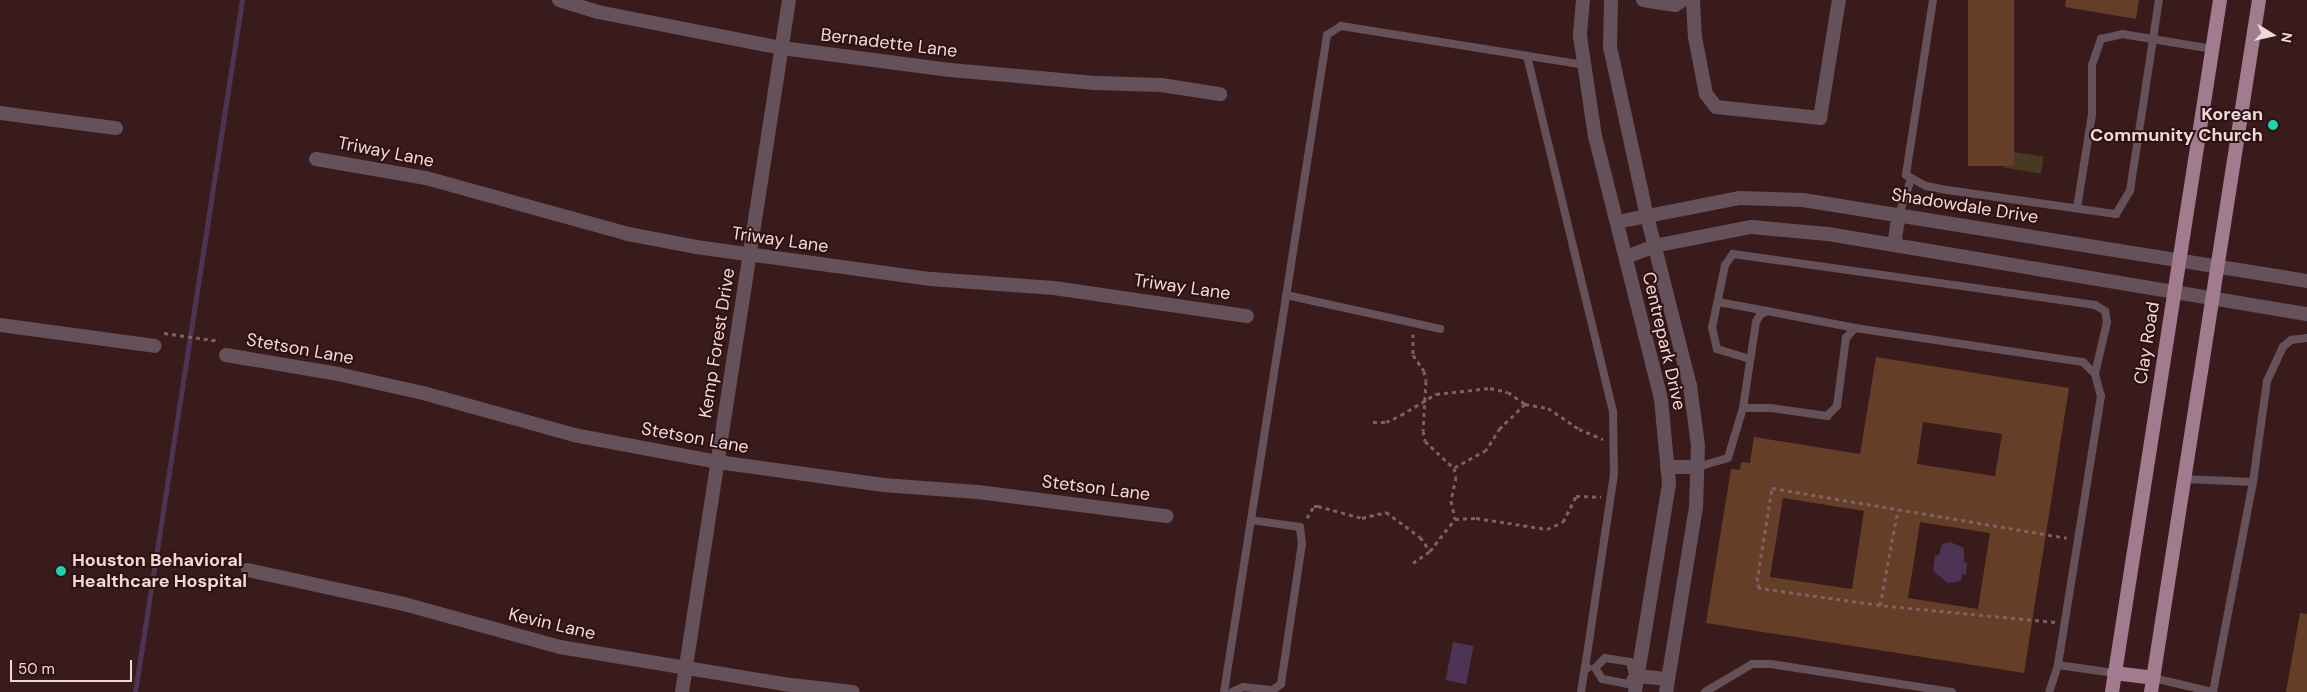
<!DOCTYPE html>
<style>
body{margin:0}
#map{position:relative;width:2307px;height:692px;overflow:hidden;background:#3a1b1b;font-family:"DM Sans",sans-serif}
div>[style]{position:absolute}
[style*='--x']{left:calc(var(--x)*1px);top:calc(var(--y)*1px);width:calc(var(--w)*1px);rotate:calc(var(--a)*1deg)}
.green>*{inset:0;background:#473a21;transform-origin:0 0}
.water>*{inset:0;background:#4d3455;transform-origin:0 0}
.stream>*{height:5px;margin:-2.5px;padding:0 2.5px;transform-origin:2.5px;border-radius:2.5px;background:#4d3455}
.building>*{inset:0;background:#653e28;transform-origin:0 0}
.path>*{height:3px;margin-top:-1.5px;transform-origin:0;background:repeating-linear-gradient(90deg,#7d6161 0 4px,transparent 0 8px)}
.service>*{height:8px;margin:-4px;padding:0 4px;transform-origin:4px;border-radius:4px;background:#64515a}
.minor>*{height:14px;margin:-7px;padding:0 7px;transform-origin:7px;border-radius:7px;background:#64515a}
.tertiary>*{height:14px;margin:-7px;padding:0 7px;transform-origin:7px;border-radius:7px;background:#64515a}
.primary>*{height:14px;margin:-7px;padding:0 7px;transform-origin:7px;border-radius:7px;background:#a27b8e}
.dots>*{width:14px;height:14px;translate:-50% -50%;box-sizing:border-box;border:2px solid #2f1112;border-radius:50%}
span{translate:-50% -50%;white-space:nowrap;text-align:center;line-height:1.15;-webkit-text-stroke:4px #2f1112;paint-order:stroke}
.street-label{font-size:18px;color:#efd9d8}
.poi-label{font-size:18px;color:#efd9d8;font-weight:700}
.right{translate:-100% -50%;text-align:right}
.left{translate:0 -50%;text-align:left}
.north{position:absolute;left:2247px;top:10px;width:50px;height:50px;-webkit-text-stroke:4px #2f1112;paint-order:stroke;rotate:100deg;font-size:14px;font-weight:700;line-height:20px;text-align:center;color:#efd9d8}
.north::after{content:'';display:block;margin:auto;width:18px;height:22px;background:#efd9d8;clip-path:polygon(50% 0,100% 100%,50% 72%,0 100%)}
.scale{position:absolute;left:10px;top:660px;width:122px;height:22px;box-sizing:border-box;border:2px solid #efd9d8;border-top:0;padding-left:6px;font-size:15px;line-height:18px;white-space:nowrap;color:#efd9d8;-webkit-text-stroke:4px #2f1112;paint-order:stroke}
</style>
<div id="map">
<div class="green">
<div style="left:2007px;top:151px;width:37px;height:17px;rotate:9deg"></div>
</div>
<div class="water">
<div style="clip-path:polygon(1950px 542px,1964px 548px,1964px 562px,1967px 563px,1966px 575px,1962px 574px,1961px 581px,1948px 583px,1933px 571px,1935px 555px,1939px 555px,1942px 544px)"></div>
<div style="left:1453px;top:642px;width:21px;height:39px;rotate:11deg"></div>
</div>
<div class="stream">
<div style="--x:135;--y:692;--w:700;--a:-81.21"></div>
</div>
<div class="building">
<div style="left:1968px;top:0;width:46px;height:166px"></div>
<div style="clip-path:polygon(2066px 0,2139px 0,2136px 19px,2065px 7px)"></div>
<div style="clip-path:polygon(evenodd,1876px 357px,2069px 388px,2024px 673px,1706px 623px,1731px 469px,1740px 470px,1741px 462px,1750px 463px,1754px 437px,1860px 454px,1876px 357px,1923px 422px,2002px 434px,1995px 476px,1917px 464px,1923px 422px,1876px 357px,1783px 498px,1864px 511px,1852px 589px,1770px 577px,1783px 498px,1876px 357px,1920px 522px,1990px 533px,1978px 609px,1908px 598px,1920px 522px)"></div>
<div style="clip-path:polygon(2300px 613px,2307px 614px,2307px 692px,2286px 692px)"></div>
</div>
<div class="path">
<div style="--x:164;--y:333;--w:56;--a:8.3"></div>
<div style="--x:1413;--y:334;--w:21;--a:90"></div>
<div style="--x:1413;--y:355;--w:19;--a:55"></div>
<div style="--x:1424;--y:371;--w:10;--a:79"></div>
<div style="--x:1426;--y:381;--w:50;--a:93.4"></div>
<div style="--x:1423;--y:431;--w:10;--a:79"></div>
<div style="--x:1425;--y:441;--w:40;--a:43"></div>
<div style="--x:1525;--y:404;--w:35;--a:136"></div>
<div style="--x:1500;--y:428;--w:26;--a:122"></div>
<div style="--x:1486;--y:450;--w:37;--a:151"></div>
<div style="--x:1454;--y:468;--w:9;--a:77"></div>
<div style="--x:1456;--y:477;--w:25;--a:102"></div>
<div style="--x:1451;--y:501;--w:18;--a:77"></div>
<div style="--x:1455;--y:519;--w:21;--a:-3"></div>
<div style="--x:1476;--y:518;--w:72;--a:8.8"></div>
<div style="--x:1547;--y:529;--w:17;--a:-24"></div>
<div style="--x:1563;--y:522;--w:29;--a:-63"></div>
<div style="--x:1576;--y:496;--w:25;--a:2"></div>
<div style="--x:1373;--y:422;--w:13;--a:0"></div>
<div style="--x:1386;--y:422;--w:17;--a:-25"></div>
<div style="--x:1401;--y:415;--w:41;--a:-31"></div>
<div style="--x:1436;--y:394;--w:54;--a:-6.3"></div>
<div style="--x:1490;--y:388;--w:18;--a:13"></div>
<div style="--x:1508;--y:392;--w:21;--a:35"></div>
<div style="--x:1525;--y:404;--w:23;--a:10"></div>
<div style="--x:1548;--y:408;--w:37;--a:34"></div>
<div style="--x:1579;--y:429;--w:26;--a:23"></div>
<div style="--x:1307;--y:518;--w:14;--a:-60"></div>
<div style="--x:1314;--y:506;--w:4;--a:0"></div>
<div style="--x:1318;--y:506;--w:46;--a:15.3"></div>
<div style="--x:1362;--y:518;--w:25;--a:-14"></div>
<div style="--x:1386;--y:512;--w:42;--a:36.3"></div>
<div style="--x:1420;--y:537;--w:17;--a:54"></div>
<div style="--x:1413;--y:563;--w:21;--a:-35"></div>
<div style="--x:1430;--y:551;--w:41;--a:-52"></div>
<div style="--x:1880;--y:605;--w:97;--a:-79.3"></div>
<div style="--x:2055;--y:622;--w:176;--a:-174.5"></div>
<div style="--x:1880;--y:605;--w:122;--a:-172"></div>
<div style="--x:1759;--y:588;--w:7;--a:-106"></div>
<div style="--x:1757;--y:581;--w:94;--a:-80.8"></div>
<div style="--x:1772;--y:488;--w:299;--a:9.6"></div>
</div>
<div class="service">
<div style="--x:1933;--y:0;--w:177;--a:98.8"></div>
<div style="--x:1906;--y:175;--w:23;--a:29"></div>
<div style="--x:1926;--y:186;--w:21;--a:11"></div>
<div style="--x:1947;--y:190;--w:171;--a:8.1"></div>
<div style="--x:2116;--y:214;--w:27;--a:-59"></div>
<div style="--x:2130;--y:191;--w:193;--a:-81.4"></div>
<div style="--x:1527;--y:56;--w:366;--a:76.4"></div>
<div style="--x:1613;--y:412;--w:62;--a:89.1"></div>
<div style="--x:1614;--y:474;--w:195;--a:98.5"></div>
<div style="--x:2077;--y:208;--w:95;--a:-80.9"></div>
<div style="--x:2092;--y:114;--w:49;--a:-90"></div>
<div style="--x:2092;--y:65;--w:28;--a:-71"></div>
<div style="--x:2101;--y:39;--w:22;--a:-13"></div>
<div style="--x:2122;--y:34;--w:92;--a:9.4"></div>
<div style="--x:1899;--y:214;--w:36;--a:-71"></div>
<div style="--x:1286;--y:295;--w:158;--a:12.4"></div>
<div style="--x:1718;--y:302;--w:50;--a:10.4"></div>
<div style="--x:1750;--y:359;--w:34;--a:-163"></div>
<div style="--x:1717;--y:349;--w:22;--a:-103"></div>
<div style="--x:1712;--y:328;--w:64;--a:-78.3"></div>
<div style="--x:1725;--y:265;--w:14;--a:-54"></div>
<div style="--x:1733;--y:254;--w:366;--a:8"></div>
<div style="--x:2095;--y:305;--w:12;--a:31"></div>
<div style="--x:2105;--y:311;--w:11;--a:80"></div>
<div style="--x:2107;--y:322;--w:53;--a:103"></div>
<div style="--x:1743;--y:408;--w:87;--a:-81.4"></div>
<div style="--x:1756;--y:322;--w:8;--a:-60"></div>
<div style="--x:1760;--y:315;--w:8;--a:-30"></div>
<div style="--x:1767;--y:311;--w:90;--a:10.9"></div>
<div style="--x:1697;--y:467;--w:32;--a:-16"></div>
<div style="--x:1728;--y:458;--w:52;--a:-73.3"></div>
<div style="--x:1743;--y:408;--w:28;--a:0"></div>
<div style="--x:1771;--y:408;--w:57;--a:8.1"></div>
<div style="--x:1827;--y:416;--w:14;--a:-45"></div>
<div style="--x:1837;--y:406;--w:69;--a:-82.5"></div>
<div style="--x:1846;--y:338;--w:13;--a:-48"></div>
<div style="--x:1855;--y:328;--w:231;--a:8.5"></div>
<div style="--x:2083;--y:362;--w:17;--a:45"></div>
<div style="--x:2095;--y:374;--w:23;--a:75"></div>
<div style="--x:2101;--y:396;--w:272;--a:99.1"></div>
<div style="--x:2058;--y:665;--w:28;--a:108"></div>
<div style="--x:2184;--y:479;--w:69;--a:2.5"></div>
<div style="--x:2253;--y:482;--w:213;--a:100.8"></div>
<div style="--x:2253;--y:482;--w:102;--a:-82.1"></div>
<div style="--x:2267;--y:381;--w:38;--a:-65"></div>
<div style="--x:2283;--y:347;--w:11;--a:-41"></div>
<div style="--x:2291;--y:340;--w:16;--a:-7"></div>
<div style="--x:1605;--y:658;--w:25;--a:9"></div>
<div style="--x:1630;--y:662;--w:13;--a:77"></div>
<div style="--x:1633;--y:675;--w:10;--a:119"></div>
<div style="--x:1628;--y:684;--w:26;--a:-169"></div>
<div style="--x:1602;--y:679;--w:13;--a:-122"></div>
<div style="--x:1595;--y:668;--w:14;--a:-45"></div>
<div style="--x:2058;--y:665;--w:57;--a:8.1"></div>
<div style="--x:2153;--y:678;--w:62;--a:13.1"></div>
<div style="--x:1224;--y:692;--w:665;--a:-81.09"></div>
<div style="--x:1327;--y:35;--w:17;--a:-33"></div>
<div style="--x:1341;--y:26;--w:246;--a:9.1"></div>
<div style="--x:1232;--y:692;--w:12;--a:-24"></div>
<div style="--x:1243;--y:687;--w:30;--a:6"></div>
<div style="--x:1273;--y:690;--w:10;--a:-37"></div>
<div style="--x:1281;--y:684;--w:142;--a:-81.5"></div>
<div style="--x:1302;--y:544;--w:17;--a:-97"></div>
<div style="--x:1300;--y:527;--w:49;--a:-171.9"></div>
<div style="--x:1581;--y:692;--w:25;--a:-81"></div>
<div style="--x:1585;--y:667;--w:3;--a:18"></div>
<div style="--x:1705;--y:692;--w:55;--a:-30.8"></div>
<div style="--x:1752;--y:664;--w:19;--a:0"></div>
<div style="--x:1771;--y:664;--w:183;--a:8.8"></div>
</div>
<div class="minor">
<div style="--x:559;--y:0;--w:41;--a:17.1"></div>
<div style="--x:598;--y:12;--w:187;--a:11.1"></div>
<div style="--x:782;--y:48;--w:169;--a:7.5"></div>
<div style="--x:950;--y:70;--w:148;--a:5.1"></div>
<div style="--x:1097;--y:83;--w:64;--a:1.8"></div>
<div style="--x:1161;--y:85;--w:60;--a:8.7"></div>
<div style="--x:1643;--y:0;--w:32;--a:9"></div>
<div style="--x:1675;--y:5;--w:9;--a:-32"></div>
<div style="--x:1693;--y:0;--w:37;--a:87"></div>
<div style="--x:1695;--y:37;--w:58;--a:79.1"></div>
<div style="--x:1706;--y:94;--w:16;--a:52"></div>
<div style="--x:1716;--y:107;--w:105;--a:6"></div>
<div style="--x:1820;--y:118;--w:120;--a:-80.9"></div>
<div style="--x:0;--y:113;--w:117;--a:7.4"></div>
<div style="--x:316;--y:159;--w:112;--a:9.8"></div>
<div style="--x:426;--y:178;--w:210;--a:15.5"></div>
<div style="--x:628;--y:234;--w:69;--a:10.8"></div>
<div style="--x:696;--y:247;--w:237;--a:7.8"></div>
<div style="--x:931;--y:279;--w:123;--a:4.2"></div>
<div style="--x:1054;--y:288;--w:195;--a:8.3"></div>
<div style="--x:0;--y:325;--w:156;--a:7.7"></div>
<div style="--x:226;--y:355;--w:114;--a:9.6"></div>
<div style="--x:338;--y:374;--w:87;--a:12.6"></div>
<div style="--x:423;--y:393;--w:157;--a:15.5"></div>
<div style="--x:574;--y:435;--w:147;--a:10.6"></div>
<div style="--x:718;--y:462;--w:167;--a:7.9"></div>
<div style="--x:883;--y:485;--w:95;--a:4.2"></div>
<div style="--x:978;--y:492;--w:190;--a:7.3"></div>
<div style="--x:248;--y:570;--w:160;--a:12.3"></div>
<div style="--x:404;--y:604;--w:162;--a:15.4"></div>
<div style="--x:560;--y:647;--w:226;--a:9.4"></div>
<div style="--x:783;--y:684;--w:70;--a:6.5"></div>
</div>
<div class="tertiary">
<div style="--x:1583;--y:0;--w:36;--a:95"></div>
<div style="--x:1580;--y:36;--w:101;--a:81.5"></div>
<div style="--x:1595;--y:136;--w:271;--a:75.9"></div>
<div style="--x:1661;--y:399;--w:85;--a:84.6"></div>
<div style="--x:1669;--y:484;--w:211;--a:99.3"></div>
<div style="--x:1611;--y:0;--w:47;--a:91.2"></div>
<div style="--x:1610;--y:47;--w:173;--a:77.7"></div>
<div style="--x:1647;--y:216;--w:175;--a:75.8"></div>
<div style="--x:1690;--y:386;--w:60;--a:82.3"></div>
<div style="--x:1698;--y:445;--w:62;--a:91.8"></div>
<div style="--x:1696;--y:507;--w:187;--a:99.2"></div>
<div style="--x:1617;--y:222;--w:124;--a:-11.1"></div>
<div style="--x:1739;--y:198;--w:64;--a:1.8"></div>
<div style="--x:1803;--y:200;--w:510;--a:9.13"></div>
<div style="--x:1894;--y:245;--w:31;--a:-81"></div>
<div style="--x:1626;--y:257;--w:30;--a:-21"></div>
<div style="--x:1654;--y:246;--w:99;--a:-11.1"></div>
<div style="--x:1751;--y:227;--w:77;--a:5.2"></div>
<div style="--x:1828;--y:234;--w:486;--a:9.5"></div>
<div style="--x:1667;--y:467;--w:30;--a:0"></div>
<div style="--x:1638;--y:676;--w:30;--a:6"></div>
<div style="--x:682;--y:692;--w:700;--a:-81.21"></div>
</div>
<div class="primary">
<div style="--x:2114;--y:673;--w:39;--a:7"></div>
<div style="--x:2112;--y:692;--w:700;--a:-81.13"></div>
<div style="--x:2151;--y:692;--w:700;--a:-81.13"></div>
</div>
<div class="dots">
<div style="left:2273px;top:125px;background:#1ad5b2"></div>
<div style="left:61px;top:571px;background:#1ad5b2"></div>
</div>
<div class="street-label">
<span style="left:889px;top:43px;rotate:7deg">Bernadette Lane</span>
<span style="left:386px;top:152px;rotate:11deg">Triway Lane</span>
<span style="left:1965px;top:206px;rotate:9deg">Shadowdale Drive</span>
<span style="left:780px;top:240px;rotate:8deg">Triway Lane</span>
<span style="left:1182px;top:287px;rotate:8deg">Triway Lane</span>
<span style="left:1664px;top:341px;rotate:77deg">Centrepark Drive</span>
<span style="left:717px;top:343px;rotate:-81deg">Kemp Forest Drive</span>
<span style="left:2147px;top:343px;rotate:-81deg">Clay Road</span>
<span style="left:300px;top:349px;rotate:10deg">Stetson Lane</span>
<span style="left:695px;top:438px;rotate:10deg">Stetson Lane</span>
<span style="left:1096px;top:488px;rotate:7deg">Stetson Lane</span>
<span style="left:552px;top:624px;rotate:13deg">Kevin Lane</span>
</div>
<div class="poi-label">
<span class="right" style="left:2263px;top:125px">Korean<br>Community Church</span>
<span class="left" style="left:72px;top:571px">Houston Behavioral<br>Healthcare Hospital</span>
</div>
<div class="north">N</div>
<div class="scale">50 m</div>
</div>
